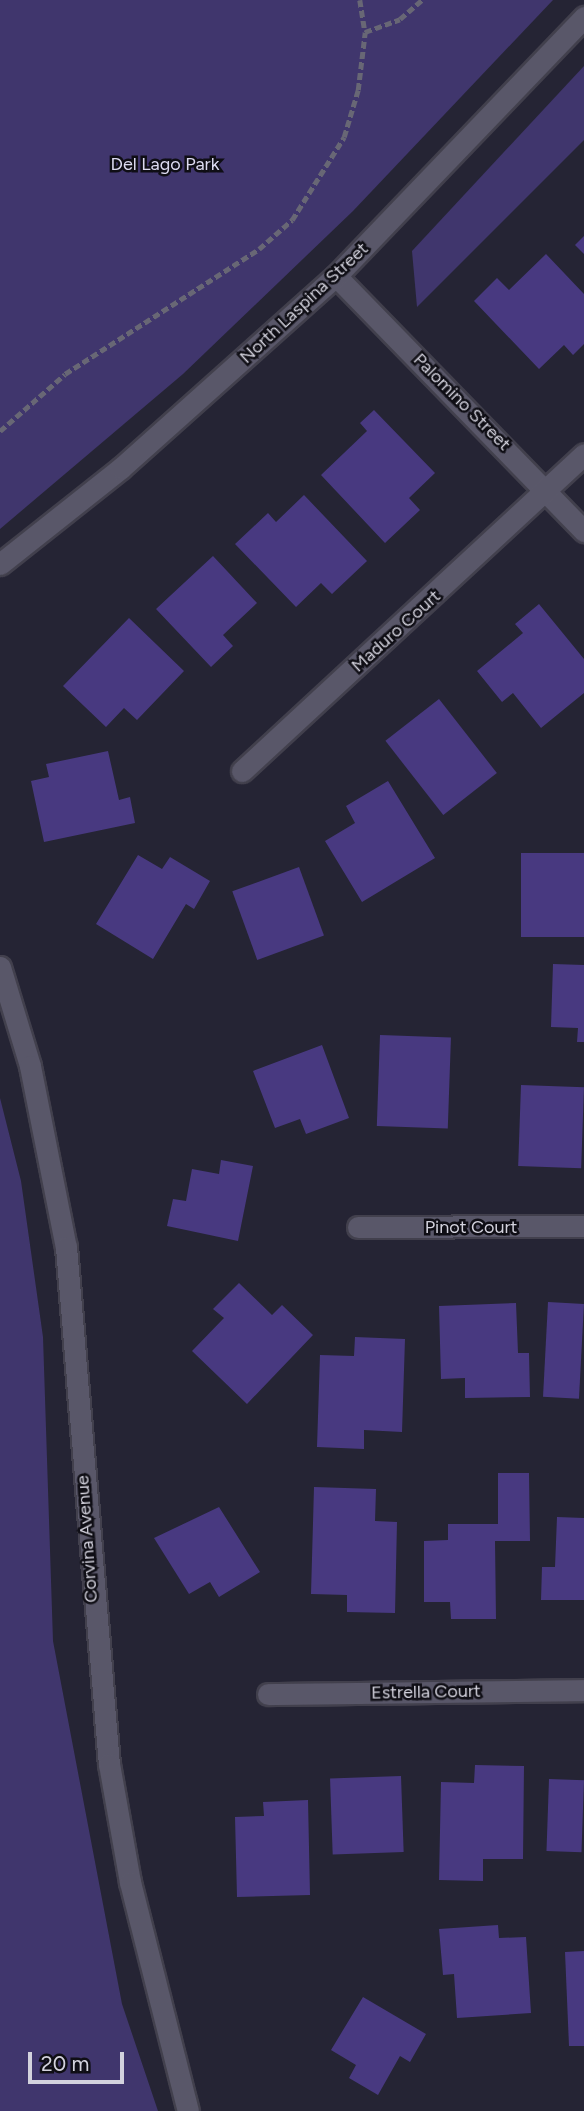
<!DOCTYPE html>
<style>
body{margin:0}
#map{position:relative;width:584px;height:2111px;overflow:hidden;background:#252434;font-family:Figtree,sans-serif}
div>[style]{position:absolute}
[style*='--x']{left:calc(var(--x)*1px);top:calc(var(--y)*1px);width:calc(var(--w)*1px);rotate:calc(var(--a)*1deg)}
.green>*{inset:0;background:#40366d}
.building>*{inset:0;background:#483980;transform-origin:0 0}
.path>*{height:4.5px;margin-top:-2.25px;transform-origin:0;background:repeating-linear-gradient(90deg,#686775 0 7px,transparent 0 10.5px)}
.roads{filter:drop-shadow(2px 0 #42404d) drop-shadow(-2px 0 #42404d) drop-shadow(0 2px #42404d) drop-shadow(0 -2px #42404d)}
.minor>*{height:21px;margin:-10.5px;padding:0 10.5px;transform-origin:10.5px;border-radius:10.5px;background:#595769}
span{translate:-50% -50%;white-space:nowrap;text-align:center;line-height:1.15;-webkit-text-stroke:5px #0f0e15;paint-order:stroke}
.park-label{font-size:18px;color:#dcdaf0}
.street-label{font-size:18px;color:#d3d2dd}
.scale{position:absolute;left:28px;top:2052px;width:96px;height:32px;box-sizing:border-box;border:4px solid #d3d2dd;border-top:0;padding-left:9px;font-size:21px;line-height:24px;white-space:nowrap;color:#d3d2dd;-webkit-text-stroke:5px #0f0e15;paint-order:stroke}
</style>
<div id="map">
<div class="green">
<div style="clip-path:polygon(0 0,553px 0,353px 211px,183px 374px,0 529px)"></div>
<div style="clip-path:polygon(584px 66px,584px 140px,417px 307px,412px 251px)"></div>
<div style="clip-path:polygon(0 1098px,21px 1181px,43px 1337px,53px 1641px,122px 2004px,158px 2111px,0 2111px)"></div>
</div>
<div class="building">
<div style="clip-path:polygon(584px 236px,584px 254px,575px 245px)"></div>
<div style="clip-path:polygon(546px 254px,584px 294px,584px 344px,573px 355px,564px 345px,539px 369px,474px 301px,497px 278px,509px 290px)"></div>
<div style="clip-path:polygon(374px 410px,435px 473px,409px 498px,420px 510px,385px 543px,321px 475px,367px 431px,360px 423px)"></div>
<div style="clip-path:polygon(304px 495px,367px 561px,332px 594px,321px 583px,296px 607px,235px 544px,268px 513px,276px 522px)"></div>
<div style="clip-path:polygon(213px 556px,257px 603px,223px 635px,233px 646px,211px 667px,156px 609px)"></div>
<div style="clip-path:polygon(539px 604px,584px 659px,584px 693px,541px 728px,513px 693px,502px 702px,477px 671px,523px 633px,515px 624px)"></div>
<div style="clip-path:polygon(129px 618px,184px 671px,137px 720px,124px 708px,106px 727px,63px 686px)"></div>
<div style="left:439px;top:699px;width:94px;height:68px;rotate:52deg"></div>
<div style="clip-path:polygon(108px 751px,119px 800px,130px 797px,135px 823px,44px 842px,31px 781px,49px 777px,46px 764px)"></div>
<div style="clip-path:polygon(388px 781px,435px 858px,362px 902px,325px 841px,355px 823px,346px 806px)"></div>
<div style="left:584px;top:853px;width:84px;height:63px;rotate:90deg"></div>
<div style="clip-path:polygon(138px 855px,162px 869px,170px 857px,210px 881px,194px 909px,186px 904px,153px 959px,96px 924px)"></div>
<div style="left:299px;top:867px;width:73px;height:71px;rotate:70deg"></div>
<div style="clip-path:polygon(553px 964px,584px 965px,584px 1042px,577px 1042px,578px 1028px,551px 1027px)"></div>
<div style="left:380px;top:1035px;width:71px;height:91px;rotate:2deg"></div>
<div style="clip-path:polygon(322px 1045px,349px 1118px,306px 1134px,300px 1119px,275px 1128px,253px 1071px)"></div>
<div style="left:521px;top:1085px;width:63px;height:81px;rotate:2deg"></div>
<div style="clip-path:polygon(221px 1160px,253px 1166px,238px 1241px,167px 1226px,173px 1199px,186px 1201px,192px 1169px,219px 1174px)"></div>
<div style="clip-path:polygon(239px 1283px,272px 1315px,282px 1305px,313px 1335px,247px 1404px,192px 1351px,224px 1318px,213px 1309px)"></div>
<div style="left:548px;top:1302px;width:36px;height:95px;rotate:3deg"></div>
<div style="clip-path:polygon(516px 1303px,518px 1353px,529px 1353px,530px 1397px,465px 1398px,465px 1378px,441px 1379px,439px 1306px)"></div>
<div style="clip-path:polygon(355px 1337px,405px 1339px,402px 1432px,364px 1430px,364px 1449px,317px 1447px,320px 1355px,354px 1356px)"></div>
<div style="clip-path:polygon(498px 1473px,529px 1473px,530px 1541px,495px 1541px,496px 1619px,451px 1619px,450px 1602px,424px 1602px,424px 1541px,448px 1540px,448px 1524px,498px 1524px)"></div>
<div style="clip-path:polygon(314px 1487px,376px 1489px,375px 1521px,397px 1522px,395px 1613px,347px 1612px,347px 1595px,311px 1594px)"></div>
<div style="clip-path:polygon(219px 1507px,260px 1572px,219px 1597px,210px 1582px,189px 1594px,154px 1538px)"></div>
<div style="clip-path:polygon(557px 1517px,584px 1518px,584px 1600px,541px 1600px,542px 1567px,555px 1567px)"></div>
<div style="clip-path:polygon(475px 1765px,524px 1766px,523px 1859px,483px 1859px,483px 1881px,439px 1880px,441px 1782px,474px 1783px)"></div>
<div style="left:401px;top:1776px;width:76px;height:71px;rotate:88deg"></div>
<div style="left:549px;top:1779px;width:35px;height:72px;rotate:2deg"></div>
<div style="clip-path:polygon(308px 1800px,310px 1895px,237px 1897px,235px 1817px,264px 1816px,263px 1802px)"></div>
<div style="clip-path:polygon(498px 1925px,499px 1938px,526px 1937px,531px 2013px,457px 2018px,454px 1974px,443px 1975px,439px 1929px)"></div>
<div style="clip-path:polygon(584px 1951px,584px 2046px,569px 2046px,565px 1952px)"></div>
<div style="clip-path:polygon(363px 1997px,426px 2034px,410px 2062px,400px 2056px,378px 2095px,349px 2078px,356px 2065px,331px 2050px)"></div>
</div>
<div class="path">
<div style="--x:360;--y:0;--w:32;--a:81"></div>
<div style="--x:0;--y:431;--w:86;--a:-41.2"></div>
<div style="--x:65;--y:374;--w:231;--a:-32.8"></div>
<div style="--x:259;--y:249;--w:44;--a:-41.3"></div>
<div style="--x:292;--y:220;--w:98;--a:-57.9"></div>
<div style="--x:344;--y:137;--w:49;--a:-73.4"></div>
<div style="--x:358;--y:90;--w:58;--a:-83.1"></div>
<div style="--x:365;--y:32;--w:37;--a:-20"></div>
<div style="--x:400;--y:19;--w:29;--a:-41"></div>
</div>
<div class="roads">
<div class="minor">
<div style="--x:336;--y:276;--w:356;--a:45.8"></div>
<div style="--x:0;--y:564;--w:154;--a:-38.4"></div>
<div style="--x:121;--y:468;--w:288;--a:-41.8"></div>
<div style="--x:336;--y:276;--w:359;--a:-46.2"></div>
<div style="--x:242;--y:771;--w:466;--a:-42.8"></div>
<div style="--x:0;--y:967;--w:103;--a:73.1"></div>
<div style="--x:30;--y:1066;--w:185;--a:78.8"></div>
<div style="--x:66;--y:1247;--w:519;--a:85.25"></div>
<div style="--x:109;--y:1764;--w:120;--a:79.9"></div>
<div style="--x:130;--y:1882;--w:236;--a:75.8"></div>
<div style="--x:358;--y:1227;--w:226;--a:-0.3"></div>
<div style="--x:268;--y:1694;--w:316;--a:-0.7"></div>
</div>
</div>
<div class="park-label">
<span style="left:165px;top:164px">Del Lago Park</span>
</div>
<div class="street-label">
<span style="left:304px;top:303px;rotate:-43deg">North Laspina Street</span>
<span style="left:462px;top:402px;rotate:45deg">Palomino Street</span>
<span style="left:396px;top:631px;rotate:-42deg">Maduro Court</span>
<span style="left:471px;top:1227px">Pinot Court</span>
<span style="left:87px;top:1539px;rotate:-94deg">Corvina Avenue</span>
<span style="left:426px;top:1692px;rotate:-1deg">Estrella Court</span>
</div>
<div class="scale">20 m</div>
</div>
